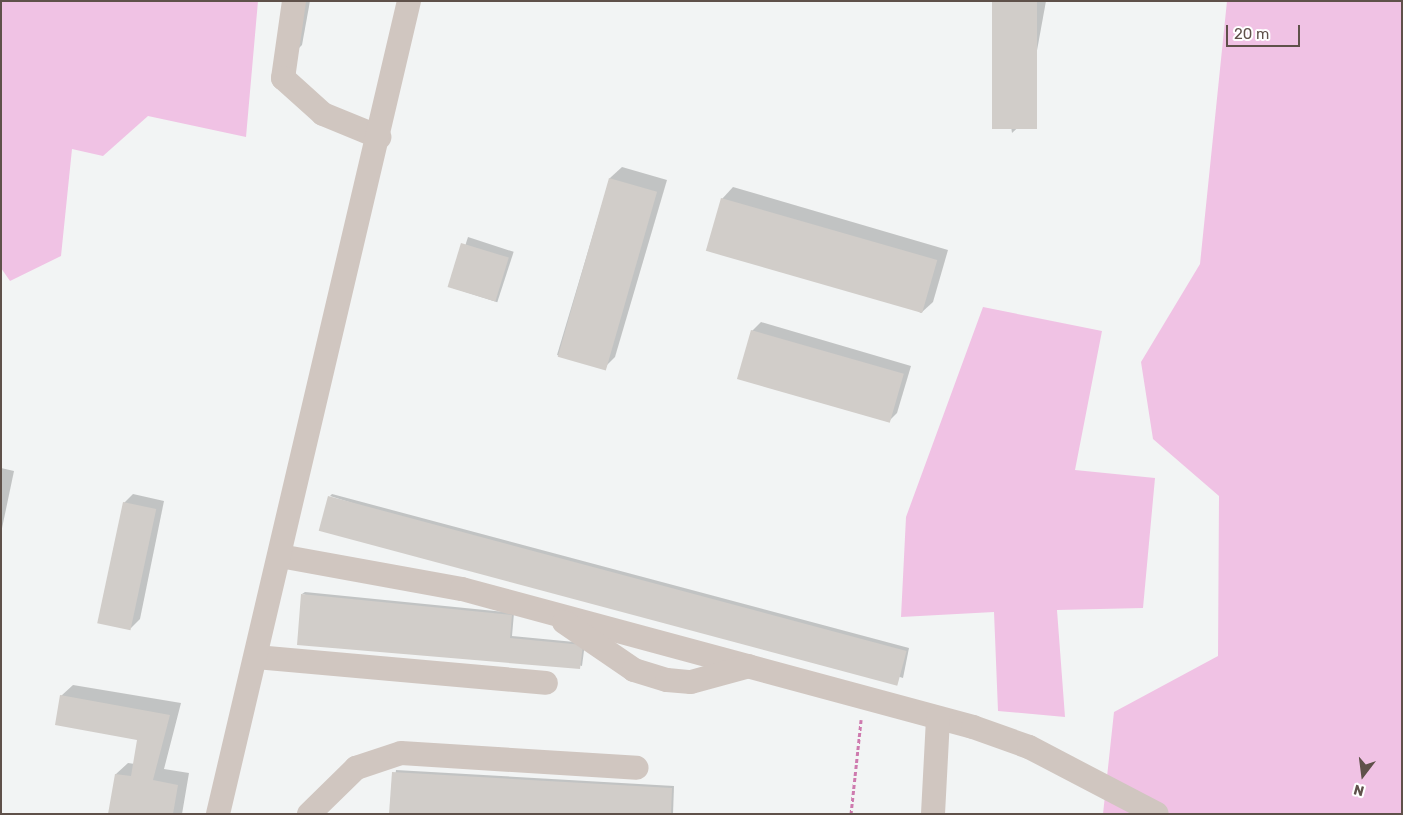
<!DOCTYPE html>
<style>
body{margin:0}
#map{position:relative;width:1403px;height:815px;overflow:hidden;background:#f2f4f4;font-family:Rubik,sans-serif}
div>[style]{position:absolute}
[style*='--x']{left:calc(var(--x)*1px);top:calc(var(--y)*1px);width:calc(var(--w)*1px);rotate:calc(var(--a)*1deg)}
.green>*{inset:0;background:#f0c2e4}
.shadow>*{inset:0;background:#0003;transform-origin:0 0}
.building>*{inset:0;background:#d1cdc9;transform-origin:0 0}
.path>*{height:3px;margin-top:-1.5px;transform-origin:0;background:repeating-linear-gradient(90deg,#ce7aae 0 4px,transparent 0 6.5px)}
.minor>*{height:24px;margin:-12px;padding:0 12px;transform-origin:12px;border-radius:12px;background:#d0c6c0}
span{translate:-50% -50%;white-space:nowrap;text-align:center;line-height:1.15;-webkit-text-stroke:4.5px #fff;paint-order:stroke}
.frame{position:absolute;inset:0;border:2px solid #5f514a;pointer-events:none}
.north{position:absolute;left:1338px;top:750px;width:50px;height:50px;-webkit-text-stroke:4px #fff;paint-order:stroke;rotate:195deg;font-size:14px;font-weight:700;line-height:20px;text-align:center;color:#5f514a}
.north::after{content:'';display:block;margin:auto;width:18px;height:22px;background:#5f514a;clip-path:polygon(50% 0,100% 100%,50% 72%,0 100%)}
.scale{position:absolute;left:1226px;top:25px;width:74px;height:22px;box-sizing:border-box;border:2px solid #5f514a;border-top:0;padding-left:6px;font-size:15px;line-height:18px;white-space:nowrap;color:#5f514a;-webkit-text-stroke:4px #fff;paint-order:stroke}
</style>
<div id="map">
<div class="green">
<div style="clip-path:polygon(1px 1px,258px 1px,246px 137px,148px 116px,103px 156px,72px 149px,61px 256px,10px 281px,1px 268px)"></div>
<div style="clip-path:polygon(1227px 1px,1402px 1px,1402px 814px,1103px 814px,1114px 712px,1218px 656px,1219px 496px,1153px 439px,1141px 362px,1200px 264px)"></div>
<div style="clip-path:polygon(983px 307px,1102px 331px,1075px 470px,1155px 478px,1143px 608px,1057px 610px,1065px 717px,998px 711px,994px 612px,901px 617px,906px 517px)"></div>
</div>
<div class="shadow">
<div style="clip-path:polygon(286px 1px,310px 1px,302px 45px,296px 51px)"></div>
<div style="clip-path:polygon(993px 1px,1046px 1px,1024px 122px,1012px 133px)"></div>
<div style="clip-path:polygon(622px 167px,667px 180px,615px 357px,603px 369px,557px 355px,610px 178px)"></div>
<div style="clip-path:polygon(733px 187px,948px 250px,933px 302px,921px 313px,722px 199px)"></div>
<div style="left:468px;top:237px;width:48px;height:53px;rotate:18deg"></div>
<div style="clip-path:polygon(761px 322px,911px 366px,897px 413px,888px 422px,752px 331px)"></div>
<div style="clip-path:polygon(1px 468px,14px 471px,1px 533px)"></div>
<div style="clip-path:polygon(133px 494px,164px 501px,140px 619px,131px 628px,124px 503px)"></div>
<div style="clip-path:polygon(332px 494px,909px 648px,903px 678px,330px 496px)"></div>
<div style="clip-path:polygon(305px 592px,514px 613px,512px 636px,585px 643px,582px 666px,302px 594px)"></div>
<div style="clip-path:polygon(73px 685px,181px 703px,164px 769px,189px 773px,182px 814px,109px 814px,116px 774px,128px 763px,135px 764px,139px 739px,61px 696px)"></div>
<div style="clip-path:polygon(396px 770px,674px 786px,673px 814px,390px 814px)"></div>
</div>
<div class="building">
<div style="left:992px;top:1px;width:45px;height:128px"></div>
<div style="left:609px;top:178px;width:50px;height:186px;rotate:16deg"></div>
<div style="left:721px;top:198px;width:225px;height:55px;rotate:16deg"></div>
<div style="left:461px;top:243px;width:50px;height:46px;rotate:17deg"></div>
<div style="left:751px;top:330px;width:159px;height:51px;rotate:16deg"></div>
<div style="left:328px;top:496px;width:599px;height:36px;rotate:15deg"></div>
<div style="left:123px;top:502px;width:34px;height:124px;rotate:12deg"></div>
<div style="clip-path:polygon(301px 594px,512px 615px,510px 638px,583px 645px,580px 669px,297px 645px)"></div>
<div style="clip-path:polygon(60px 695px,170px 715px,153px 780px,178px 785px,173px 814px,108px 814px,115px 774px,131px 776px,137px 740px,55px 725px)"></div>
<div style="clip-path:polygon(392px 772px,672px 788px,671px 814px,389px 814px)"></div>
</div>
<div class="path">
<div style="--x:851;--y:814;--w:95;--a:-83.9"></div>
</div>
<div class="minor">
<div style="--x:294;--y:1;--w:78;--a:98.1"></div>
<div style="--x:283;--y:78;--w:54;--a:42"></div>
<div style="--x:323;--y:114;--w:61;--a:22.3"></div>
<div style="--x:280;--y:556;--w:185;--a:10.3"></div>
<div style="--x:462;--y:589;--w:529;--a:15.11"></div>
<div style="--x:973;--y:727;--w:59;--a:19.7"></div>
<div style="--x:1029;--y:747;--w:144;--a:27.6"></div>
<div style="--x:564;--y:622;--w:85;--a:34.4"></div>
<div style="--x:634;--y:670;--w:34;--a:17"></div>
<div style="--x:667;--y:680;--w:24;--a:5"></div>
<div style="--x:691;--y:682;--w:60;--a:-15.4"></div>
<div style="--x:256;--y:657;--w:291;--a:5.1"></div>
<div style="--x:218;--y:814;--w:835;--a:-76.78"></div>
<div style="--x:309;--y:814;--w:66;--a:-44.4"></div>
<div style="--x:356;--y:768;--w:47;--a:-18.4"></div>
<div style="--x:401;--y:753;--w:236;--a:3.6"></div>
<div style="--x:933;--y:814;--w:96;--a:-87"></div>
</div>
<div class="frame"></div>
<div class="north">N</div>
<div class="scale">20 m</div>
</div>
